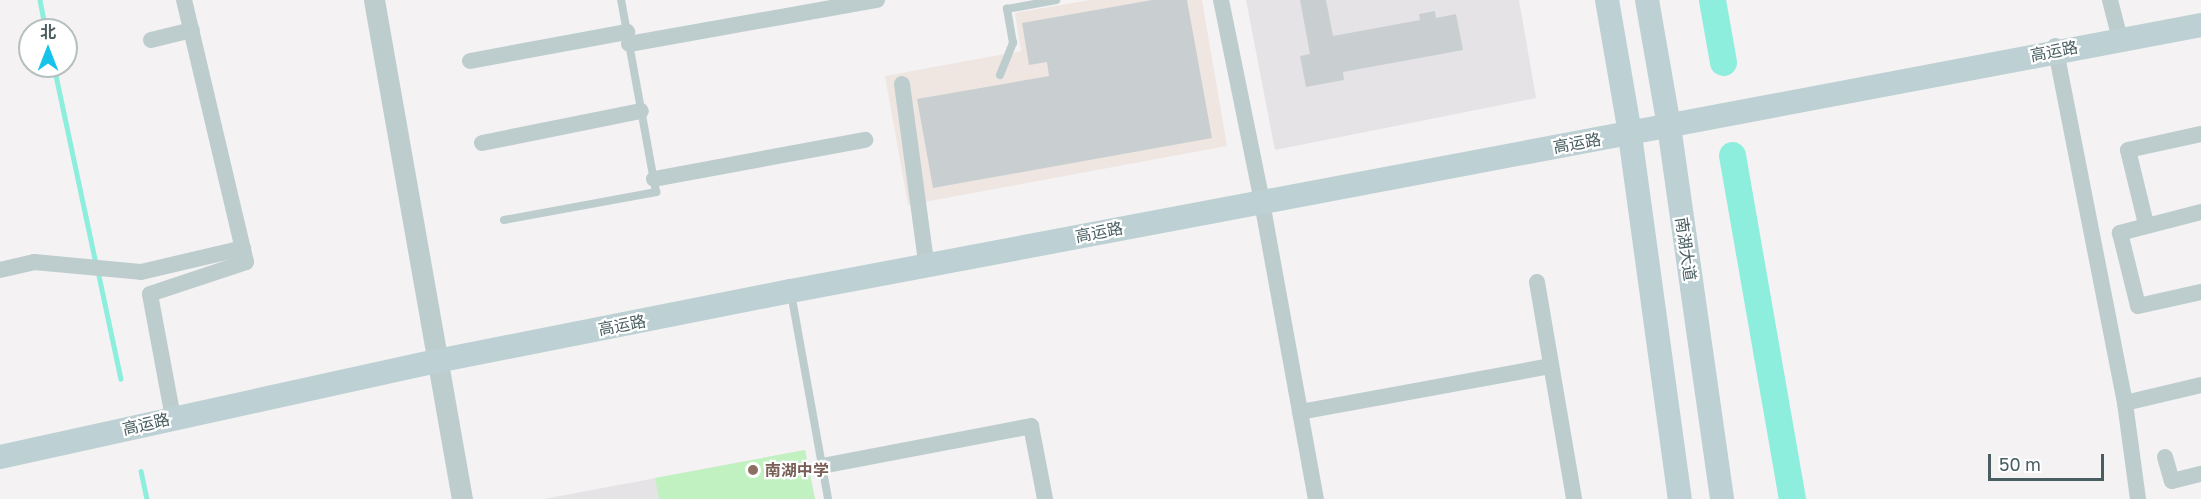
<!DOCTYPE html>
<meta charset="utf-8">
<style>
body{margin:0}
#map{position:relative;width:2201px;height:499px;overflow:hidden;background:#f4f2f3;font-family:"Golos Text","Noto Sans SC",sans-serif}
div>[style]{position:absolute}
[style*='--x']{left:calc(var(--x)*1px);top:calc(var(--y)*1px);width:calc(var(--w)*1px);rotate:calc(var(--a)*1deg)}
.commercial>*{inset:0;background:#efe6e2}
.education>*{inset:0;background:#e5e3e5}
.green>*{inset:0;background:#c1f1c1}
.stream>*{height:4.5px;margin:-2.25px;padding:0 2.25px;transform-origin:2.25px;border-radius:2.25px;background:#8deede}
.river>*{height:27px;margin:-13.5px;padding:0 13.5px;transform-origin:13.5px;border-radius:13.5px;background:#8deede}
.building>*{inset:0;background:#c9cfd1}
.service>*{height:8px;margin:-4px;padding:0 4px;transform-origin:4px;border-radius:4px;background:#bdcdce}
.minor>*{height:16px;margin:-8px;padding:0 8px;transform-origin:8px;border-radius:8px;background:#bdcdce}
.tertiary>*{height:21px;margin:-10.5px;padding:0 10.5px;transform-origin:10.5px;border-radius:10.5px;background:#bdcdce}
.secondary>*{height:24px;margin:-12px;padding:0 12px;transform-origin:12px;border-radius:12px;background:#bdd0d3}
.dots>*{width:16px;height:16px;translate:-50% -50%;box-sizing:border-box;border:3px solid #fff;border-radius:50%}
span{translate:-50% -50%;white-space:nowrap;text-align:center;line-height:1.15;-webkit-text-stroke:4.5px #fff;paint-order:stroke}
.street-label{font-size:16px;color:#495e60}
.education-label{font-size:16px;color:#785e54;font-weight:700}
.left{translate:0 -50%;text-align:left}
.north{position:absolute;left:18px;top:18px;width:60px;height:60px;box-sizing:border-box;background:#fff;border:2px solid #b6bfbf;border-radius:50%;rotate:0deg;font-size:16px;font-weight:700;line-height:24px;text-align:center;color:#495e60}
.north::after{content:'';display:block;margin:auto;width:21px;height:27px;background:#16c3e9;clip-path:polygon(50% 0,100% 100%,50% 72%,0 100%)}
.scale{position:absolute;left:1988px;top:454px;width:116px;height:27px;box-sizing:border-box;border:3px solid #495e60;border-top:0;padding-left:8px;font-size:18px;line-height:21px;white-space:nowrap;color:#495e60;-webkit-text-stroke:4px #fff;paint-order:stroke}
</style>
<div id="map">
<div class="commercial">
<div style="clip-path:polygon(1090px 0,1202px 0,1227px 146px,908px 205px,885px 76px,1021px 51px,1015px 13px)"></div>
</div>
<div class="education">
<div style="clip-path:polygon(1246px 0,1519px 0,1536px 98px,1275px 150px)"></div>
<div style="clip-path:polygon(805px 450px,815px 499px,544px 499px)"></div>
</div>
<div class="green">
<div style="clip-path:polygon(805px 450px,815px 499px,659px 499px,655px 478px)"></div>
</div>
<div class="stream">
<div style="--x:40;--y:0;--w:31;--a:79"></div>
<div style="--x:54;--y:66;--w:201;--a:78"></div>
<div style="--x:98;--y:271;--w:110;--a:78"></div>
<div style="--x:141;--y:471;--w:29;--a:78"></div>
</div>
<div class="river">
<div style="--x:1712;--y:0;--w:63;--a:79.9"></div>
<div style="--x:1732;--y:155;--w:349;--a:80.1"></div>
</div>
<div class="building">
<div style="clip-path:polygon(1152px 0,1187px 0,1212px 138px,933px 188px,917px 99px,1049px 76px,1047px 62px,1029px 65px,1022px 23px)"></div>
<div style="clip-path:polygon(1300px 0,1326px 0,1333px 36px,1420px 20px,1419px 14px,1435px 11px,1436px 18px,1456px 14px,1463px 50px,1343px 72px,1344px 80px,1306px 87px,1300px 56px,1310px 54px)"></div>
</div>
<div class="service">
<div style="--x:1000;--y:75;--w:35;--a:-68"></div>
<div style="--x:1013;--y:43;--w:35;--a:-100"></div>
<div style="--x:1007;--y:9;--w:50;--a:-10.4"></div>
<div style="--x:504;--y:220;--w:155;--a:-10.4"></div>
<div style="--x:656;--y:192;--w:195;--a:-100.3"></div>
<div style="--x:791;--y:293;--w:209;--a:79.8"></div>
</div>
<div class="minor">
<div style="--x:1221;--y:0;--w:201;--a:78.5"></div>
<div style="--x:1261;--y:197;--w:307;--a:79.7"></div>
<div style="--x:2110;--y:0;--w:40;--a:75.6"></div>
<div style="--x:151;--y:40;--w:42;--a:-13.7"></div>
<div style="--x:629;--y:44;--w:252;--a:-10.1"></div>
<div style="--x:2055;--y:46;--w:364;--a:78.9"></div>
<div style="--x:2125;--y:403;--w:97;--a:82.3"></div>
<div style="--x:470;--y:61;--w:160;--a:-10.5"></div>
<div style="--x:902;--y:84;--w:179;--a:82.3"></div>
<div style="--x:482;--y:143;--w:162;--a:-11.4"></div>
<div style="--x:654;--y:179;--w:215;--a:-10.5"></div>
<div style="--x:2201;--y:212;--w:84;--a:165.5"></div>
<div style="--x:2120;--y:233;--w:75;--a:76.1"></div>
<div style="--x:2138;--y:306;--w:65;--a:-12.5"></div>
<div style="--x:2146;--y:224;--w:76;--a:-103.7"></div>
<div style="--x:2128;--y:150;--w:75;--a:-12.4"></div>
<div style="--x:0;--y:270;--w:35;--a:-13"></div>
<div style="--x:34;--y:262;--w:107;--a:5.3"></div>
<div style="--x:141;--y:272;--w:105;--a:-13.2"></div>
<div style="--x:1537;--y:282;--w:220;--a:80.3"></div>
<div style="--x:2125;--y:403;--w:78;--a:-13.3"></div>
<div style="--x:172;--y:412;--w:120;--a:-100.6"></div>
<div style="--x:150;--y:294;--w:101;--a:-18.4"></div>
<div style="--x:246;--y:262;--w:269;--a:-103.3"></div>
<div style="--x:1300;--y:412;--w:255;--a:-10.4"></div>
<div style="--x:2165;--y:457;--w:25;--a:74"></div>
<div style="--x:2172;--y:481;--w:30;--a:-14"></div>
<div style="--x:822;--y:466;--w:213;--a:-10.8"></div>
<div style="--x:1031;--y:426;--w:74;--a:79.1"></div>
</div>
<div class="tertiary">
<div style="--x:374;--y:0;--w:507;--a:80"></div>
</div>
<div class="secondary">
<div style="--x:1607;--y:0;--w:130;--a:80.2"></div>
<div style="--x:1629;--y:128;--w:374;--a:82.2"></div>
<div style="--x:1647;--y:0;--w:128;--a:80.1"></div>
<div style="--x:1669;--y:126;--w:377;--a:81.9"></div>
<div style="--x:0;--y:457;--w:447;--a:-12.4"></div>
<div style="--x:437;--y:361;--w:361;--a:-11.2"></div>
<div style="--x:791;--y:291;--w:1435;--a:-10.68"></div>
</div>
<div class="dots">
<div style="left:753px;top:470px;background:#8d6e63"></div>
</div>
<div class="street-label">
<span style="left:2054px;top:51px;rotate:-11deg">高运路</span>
<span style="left:1577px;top:143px;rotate:-10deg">高运路</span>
<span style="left:1099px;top:232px;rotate:-11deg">高运路</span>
<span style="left:1686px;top:249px;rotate:82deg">南湖大道</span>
<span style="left:622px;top:325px;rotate:-11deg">高运路</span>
<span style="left:146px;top:424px;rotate:-13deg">高运路</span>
</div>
<div class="education-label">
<span class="left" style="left:765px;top:470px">南湖中学</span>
</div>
<div class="north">北</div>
<div class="scale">50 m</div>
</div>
